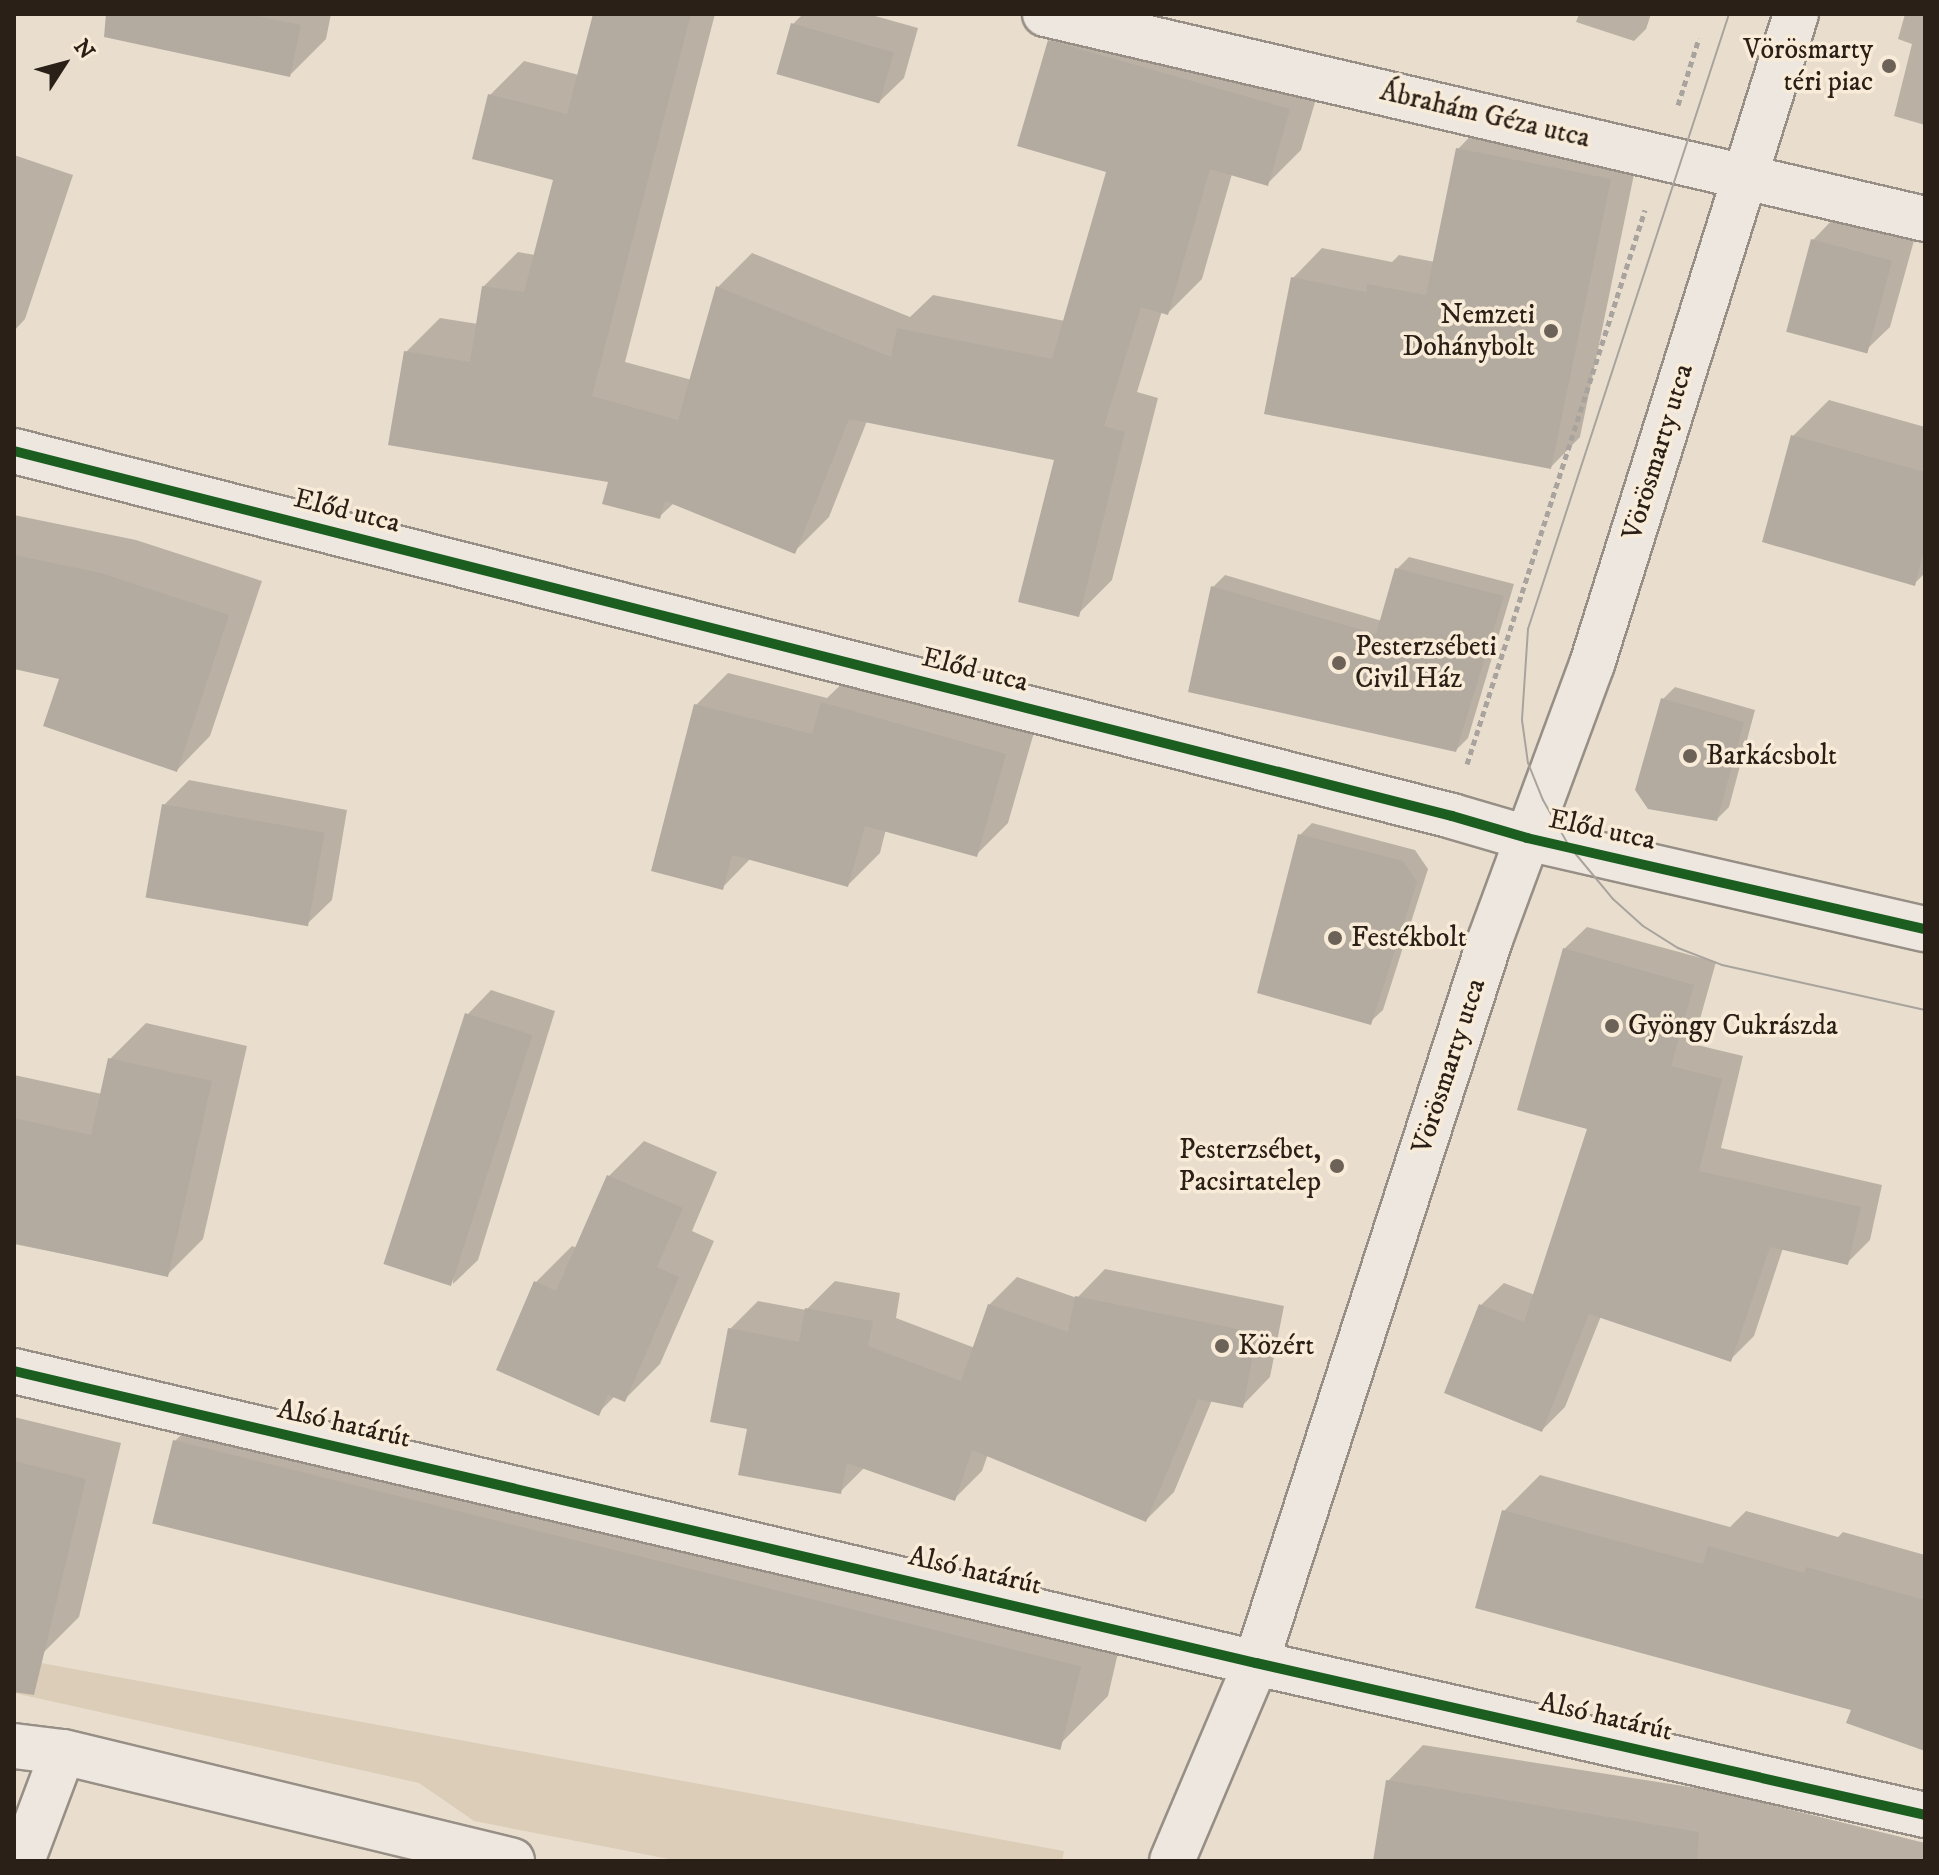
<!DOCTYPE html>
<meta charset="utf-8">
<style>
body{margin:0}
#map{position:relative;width:1939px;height:1875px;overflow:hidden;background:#e9dece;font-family:"IM FELL DW Pica",serif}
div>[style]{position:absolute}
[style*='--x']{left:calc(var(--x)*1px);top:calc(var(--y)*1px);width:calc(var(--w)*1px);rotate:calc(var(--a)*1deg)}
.green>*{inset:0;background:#dccdb8}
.shadow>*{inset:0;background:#0003}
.building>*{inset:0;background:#b4aba0;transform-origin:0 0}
.path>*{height:5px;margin-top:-2.5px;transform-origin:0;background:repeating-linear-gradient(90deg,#a8a39d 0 6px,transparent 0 10px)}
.roads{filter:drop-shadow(2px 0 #978f85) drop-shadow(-2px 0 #978f85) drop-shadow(0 2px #978f85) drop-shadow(0 -2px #978f85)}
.street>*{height:44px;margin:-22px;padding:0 22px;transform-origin:22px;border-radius:22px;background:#ede7df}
.secondary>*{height:44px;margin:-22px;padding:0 22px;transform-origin:22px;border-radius:22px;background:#ede7df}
.tram>*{height:2px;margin:-1px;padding:0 1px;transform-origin:1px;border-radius:1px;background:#a8a39d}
.cycleway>*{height:10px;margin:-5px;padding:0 5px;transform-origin:5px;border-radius:5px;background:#1b5e20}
.dots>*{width:22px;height:22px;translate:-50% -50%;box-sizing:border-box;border:4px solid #f8ebd8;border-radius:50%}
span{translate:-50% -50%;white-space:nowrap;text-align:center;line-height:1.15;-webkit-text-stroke:7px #f8ebd8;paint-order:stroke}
.poi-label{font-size:28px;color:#2a2017}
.right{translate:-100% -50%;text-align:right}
.left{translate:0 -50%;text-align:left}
.street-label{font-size:28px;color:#2a2017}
.frame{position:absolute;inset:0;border:16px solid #2a2017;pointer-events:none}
.north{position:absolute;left:24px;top:24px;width:80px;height:80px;-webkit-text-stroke:6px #f8ebd8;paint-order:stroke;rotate:54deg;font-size:22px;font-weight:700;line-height:32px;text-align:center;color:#2a2017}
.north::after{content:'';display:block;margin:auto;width:28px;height:36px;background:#2a2017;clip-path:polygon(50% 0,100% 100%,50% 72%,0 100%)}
</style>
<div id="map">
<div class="green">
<div style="clip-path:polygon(14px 1658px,1064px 1851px,1062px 1861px,679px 1861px,474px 1821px,419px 1783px,14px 1693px)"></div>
</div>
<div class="shadow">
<div style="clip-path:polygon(143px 14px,331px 14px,326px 39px,290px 75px)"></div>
<div style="clip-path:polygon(595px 14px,715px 14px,625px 362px,692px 380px,718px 287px,752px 253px,910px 317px,933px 295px,1065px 321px,1108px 170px,1050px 41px,1077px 14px,1323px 75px,1301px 150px,1267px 184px,1232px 174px,1202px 279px,1168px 313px,1162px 311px,1137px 392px,1158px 398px,1112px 580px,1078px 614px,1056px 459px,867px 421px,829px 517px,795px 551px,674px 503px,659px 517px,611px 480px,406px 352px,440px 318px,478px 324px,484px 286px,518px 252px,535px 255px,555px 178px,490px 95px,524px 61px,579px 75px)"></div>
<div style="clip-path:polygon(803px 14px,868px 14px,918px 28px,904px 78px,879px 102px,793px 24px)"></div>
<div style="clip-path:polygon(1579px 14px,1651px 14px,1646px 29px,1634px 41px,1576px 22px)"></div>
<div style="clip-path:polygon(1905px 14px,1925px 14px,1925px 125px,1894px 116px,1912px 44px,1898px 39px)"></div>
<div style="clip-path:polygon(1487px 119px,1639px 150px,1580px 437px,1551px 467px,1293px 278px,1322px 248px,1392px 262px,1399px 255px,1435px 262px,1458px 149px)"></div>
<div style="clip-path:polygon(14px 155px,73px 175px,25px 319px,14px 331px)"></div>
<div style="clip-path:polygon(1837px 215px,1915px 237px,1890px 327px,1865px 351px,1813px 240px)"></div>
<div style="clip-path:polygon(1829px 400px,1925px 427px,1925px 573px,1915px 583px,1793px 436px)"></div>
<div style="clip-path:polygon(14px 515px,136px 540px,262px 581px,210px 736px,177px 770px,61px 677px,14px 667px)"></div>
<div style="clip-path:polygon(1409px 557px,1514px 584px,1468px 738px,1456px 750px,1213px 587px,1225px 575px,1382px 621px,1397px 569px)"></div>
<div style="clip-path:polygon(855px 671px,1037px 722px,1008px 823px,976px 855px,886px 829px,880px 853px,848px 885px,751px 858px,722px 888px,696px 705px,728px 673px,827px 698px)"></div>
<div style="clip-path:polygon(1675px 687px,1755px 710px,1729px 807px,1717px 819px,1663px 699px)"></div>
<div style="clip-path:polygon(189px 780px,347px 810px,332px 900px,307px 924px,164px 805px)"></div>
<div style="clip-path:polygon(1312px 823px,1415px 850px,1428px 869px,1383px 1010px,1370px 1022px,1300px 835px)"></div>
<div style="clip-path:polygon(1587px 927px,1716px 962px,1693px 1044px,1743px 1056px,1721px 1148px,1882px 1185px,1870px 1240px,1847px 1263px,1783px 1248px,1754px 1336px,1731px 1359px,1601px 1316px,1565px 1407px,1542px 1430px,1481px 1305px,1504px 1283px,1535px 1295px,1590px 1128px,1564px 949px)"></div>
<div style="clip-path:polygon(491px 990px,555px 1011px,478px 1260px,453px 1284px,467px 1015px)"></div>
<div style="clip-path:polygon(146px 1023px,247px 1046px,203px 1239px,167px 1275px,14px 1244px,14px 1075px,102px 1094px,110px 1059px)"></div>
<div style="clip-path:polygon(644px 1141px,717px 1172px,692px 1231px,714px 1241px,660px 1364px,624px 1400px,615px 1396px,598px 1413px,536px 1282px,572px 1246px,577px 1248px,608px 1177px)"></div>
<div style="clip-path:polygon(1105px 1269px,1284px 1306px,1270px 1377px,1242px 1406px,1212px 1400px,1174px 1492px,1146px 1520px,988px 1454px,982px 1471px,954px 1499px,865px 1467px,840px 1492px,749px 1428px,730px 1329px,758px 1301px,806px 1310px,835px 1281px,900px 1293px,896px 1318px,975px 1348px,989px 1305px,1017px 1277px,1077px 1298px)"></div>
<div style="clip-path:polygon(220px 1395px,1127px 1614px,1108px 1696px,1062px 1742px,175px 1441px)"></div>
<div style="clip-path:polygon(14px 1417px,121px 1443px,79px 1617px,43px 1653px,14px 1646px)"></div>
<div style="clip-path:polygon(1540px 1475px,1730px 1527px,1746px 1511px,1838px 1537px,1843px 1532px,1925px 1555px,1925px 1746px,1504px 1511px)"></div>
<div style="clip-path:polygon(1423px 1745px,1715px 1791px,1925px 1843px,1925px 1861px,1375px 1861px,1388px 1781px)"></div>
</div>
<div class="building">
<div style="clip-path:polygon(106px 14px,246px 14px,301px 25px,290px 77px,104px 37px)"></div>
<div style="clip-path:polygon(593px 14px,691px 14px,592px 396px,678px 420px,716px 286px,891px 357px,897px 328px,1052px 359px,1106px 172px,1017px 146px,1048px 40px,1290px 109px,1268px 186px,1210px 169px,1168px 315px,1141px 307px,1104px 426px,1125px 432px,1079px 617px,1018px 602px,1054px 460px,849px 419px,795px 554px,665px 501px,660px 519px,602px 504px,608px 482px,388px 445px,404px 351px,470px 362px,482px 286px,524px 292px,553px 180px,472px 159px,488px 94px,567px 114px)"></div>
<div style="left:791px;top:23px;width:107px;height:53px;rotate:16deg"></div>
<div style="clip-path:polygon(1456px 148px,1611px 179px,1551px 469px,1264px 414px,1291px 277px,1366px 292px,1367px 284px,1426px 295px)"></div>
<div style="left:1811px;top:239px;width:84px;height:96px;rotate:15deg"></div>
<div style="clip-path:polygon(1791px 435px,1925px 472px,1925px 544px,1915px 586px,1762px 542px)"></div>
<div style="clip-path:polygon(14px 555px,101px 573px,229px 615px,177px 772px,43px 726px,59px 679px,14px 669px)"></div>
<div style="clip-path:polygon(1395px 568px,1504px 596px,1456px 752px,1188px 692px,1211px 586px,1376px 634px)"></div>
<div style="clip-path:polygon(1661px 698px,1744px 722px,1717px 821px,1648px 809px,1635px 790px)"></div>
<div style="clip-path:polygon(821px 702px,1006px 754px,977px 857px,865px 826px,848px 887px,732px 855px,723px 890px,651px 871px,694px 704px,812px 734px)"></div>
<div style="left:162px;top:804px;width:165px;height:95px;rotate:10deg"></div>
<div style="clip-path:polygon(1298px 834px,1403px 861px,1417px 882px,1371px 1025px,1257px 993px)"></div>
<div style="clip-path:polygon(1563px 948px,1694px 985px,1671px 1066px,1722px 1079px,1699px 1171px,1861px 1207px,1848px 1265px,1770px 1247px,1731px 1362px,1589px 1314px,1542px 1432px,1444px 1393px,1479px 1304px,1524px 1322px,1587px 1129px,1517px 1110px)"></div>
<div style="left:465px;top:1013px;width:71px;height:264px;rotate:18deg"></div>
<div style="clip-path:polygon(108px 1058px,212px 1081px,168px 1277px,14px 1243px,14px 1118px,91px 1135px)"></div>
<div style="clip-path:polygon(607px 1175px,683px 1208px,657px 1267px,679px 1277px,625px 1402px,608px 1395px,599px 1416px,496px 1370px,534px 1281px,556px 1291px)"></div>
<div style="clip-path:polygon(1075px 1296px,1257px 1333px,1243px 1408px,1198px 1399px,1146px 1522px,972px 1450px,955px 1501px,847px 1463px,841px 1494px,738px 1475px,747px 1429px,710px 1422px,728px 1328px,799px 1342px,805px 1308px,873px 1321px,868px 1346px,961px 1381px,988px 1304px,1068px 1332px)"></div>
<div style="left:173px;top:1440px;width:936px;height:86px;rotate:14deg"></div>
<div style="clip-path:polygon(14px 1461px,86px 1479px,34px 1695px,14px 1692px)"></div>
<div style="clip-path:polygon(1502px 1510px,1703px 1564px,1708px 1546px,1804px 1573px,1806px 1567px,1925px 1600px,1925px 1751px,1846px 1723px,1851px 1710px,1475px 1608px)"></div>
<div style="clip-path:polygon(1386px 1780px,1699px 1832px,1697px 1861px,1373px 1861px)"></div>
</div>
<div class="path">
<div style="--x:1678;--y:105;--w:70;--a:-72.6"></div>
<div style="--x:1467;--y:764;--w:582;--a:-72.19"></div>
</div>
<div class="roads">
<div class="street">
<div style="--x:1045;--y:14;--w:904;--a:13.11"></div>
<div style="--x:1796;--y:14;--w:681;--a:107.42"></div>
<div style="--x:1592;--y:664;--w:294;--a:110.3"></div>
<div style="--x:1490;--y:940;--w:760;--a:107.93"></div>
<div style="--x:1256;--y:1663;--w:686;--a:12.8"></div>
<div style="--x:14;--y:451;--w:1484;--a:14.24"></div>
<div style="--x:1452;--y:816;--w:78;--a:16.3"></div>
<div style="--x:1527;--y:838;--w:408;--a:12.9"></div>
<div style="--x:14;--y:1746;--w:49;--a:7"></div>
<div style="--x:63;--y:1752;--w:462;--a:13.6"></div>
<div style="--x:22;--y:1861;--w:116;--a:-69.4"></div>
</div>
<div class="secondary">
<div style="--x:14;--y:1371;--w:1276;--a:13.23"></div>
<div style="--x:1256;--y:1663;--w:215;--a:113"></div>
</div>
</div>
<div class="tram">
<div style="--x:1729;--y:14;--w:647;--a:108.1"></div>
<div style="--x:1528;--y:629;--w:91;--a:93.8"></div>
<div style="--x:1522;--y:720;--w:43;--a:82.1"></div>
<div style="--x:1528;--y:763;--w:40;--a:68"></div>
<div style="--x:1543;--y:800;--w:53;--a:60.5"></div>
<div style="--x:1569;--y:846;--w:69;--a:50.3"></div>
<div style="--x:1613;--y:899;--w:40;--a:42"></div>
<div style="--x:1643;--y:926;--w:41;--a:32.2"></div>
<div style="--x:1678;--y:948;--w:47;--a:21.1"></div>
<div style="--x:1722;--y:965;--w:208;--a:12.5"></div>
</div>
<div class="cycleway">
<div style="--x:14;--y:451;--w:1484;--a:14.24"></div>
<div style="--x:1452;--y:816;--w:78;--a:16.3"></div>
<div style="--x:1527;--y:838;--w:408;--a:12.9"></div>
<div style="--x:14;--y:1371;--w:1276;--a:13.23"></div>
<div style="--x:1256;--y:1663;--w:686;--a:12.8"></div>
</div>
<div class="dots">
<div style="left:1889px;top:66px;background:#6d6257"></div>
<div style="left:1551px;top:331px;background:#6d6257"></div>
<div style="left:1339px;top:663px;background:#6d6257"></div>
<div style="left:1690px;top:756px;background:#6d6257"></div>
<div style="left:1335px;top:938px;background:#6d6257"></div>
<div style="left:1612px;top:1026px;background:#6d6257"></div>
<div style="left:1337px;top:1166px;background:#6d6257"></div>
<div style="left:1222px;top:1346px;background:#6d6257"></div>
</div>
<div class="poi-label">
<span class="right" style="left:1873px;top:66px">Vörösmarty<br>téri piac</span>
<span class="right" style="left:1535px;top:331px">Nemzeti<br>Dohánybolt</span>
<span class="left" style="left:1355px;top:663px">Pesterzsébeti<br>Civil Ház</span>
<span class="left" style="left:1706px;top:756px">Barkácsbolt</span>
<span class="left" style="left:1351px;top:938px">Festékbolt</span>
<span class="left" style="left:1628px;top:1026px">Gyöngy Cukrászda</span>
<span class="right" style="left:1321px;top:1166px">Pesterzsébet,<br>Pacsirtatelep</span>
<span class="left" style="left:1238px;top:1346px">Közért</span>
</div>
<div class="street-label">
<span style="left:1485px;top:115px;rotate:13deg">Ábrahám Géza utca</span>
<span style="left:1658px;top:452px;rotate:-73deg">Vörösmarty utca</span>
<span style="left:347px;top:511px;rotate:14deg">Előd utca</span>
<span style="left:975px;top:670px;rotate:14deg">Előd utca</span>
<span style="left:1602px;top:830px;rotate:12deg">Előd utca</span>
<span style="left:1449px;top:1066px;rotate:-72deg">Vörösmarty utca</span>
<span style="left:344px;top:1424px;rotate:13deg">Alsó határút</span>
<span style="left:975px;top:1571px;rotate:13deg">Alsó határút</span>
<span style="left:1606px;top:1717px;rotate:13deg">Alsó határút</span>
</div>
<div class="frame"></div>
<div class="north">N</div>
</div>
